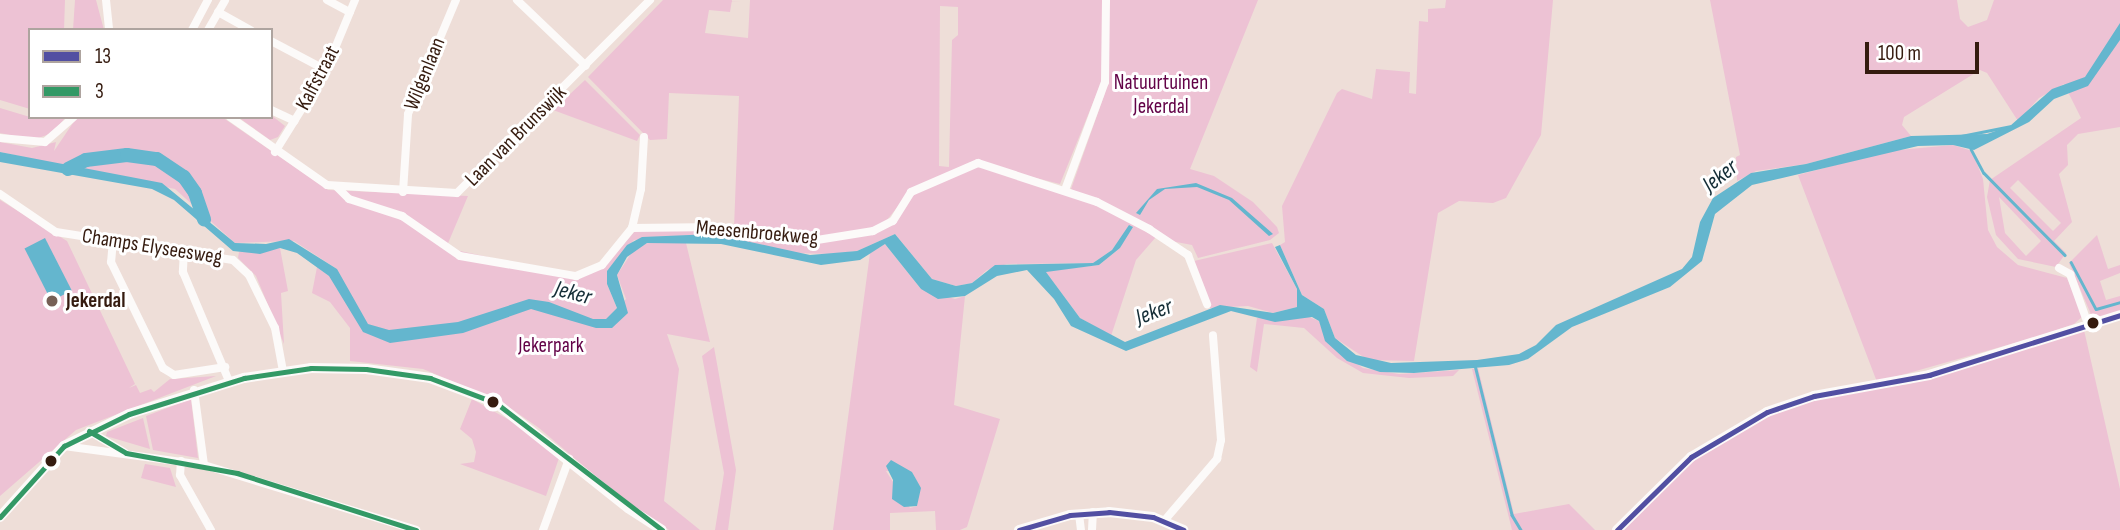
<!DOCTYPE html>
<style>
body{margin:0}
#map{position:relative;width:2120px;height:530px;overflow:hidden;background:#eeded8;font-family:"Sofia Sans Condensed",sans-serif}
div>[style]{position:absolute}
[style*='--x']{left:calc(var(--x)*1px);top:calc(var(--y)*1px);width:calc(var(--w)*1px);rotate:calc(var(--a)*1deg)}
.green>*{inset:0;background:#edc2d4}
.water>*{inset:0;background:#64b6ce;transform-origin:0 0}
.stream>*{height:2.5px;margin:-1.25px;padding:0 1.25px;transform-origin:1.25px;border-radius:1.25px;background:#64b6ce}
.river>*{height:14px;margin:-7px;padding:0 7px;transform-origin:7px;border-radius:7px;background:#64b6ce}
.minor>*{height:8px;margin:-4px;padding:0 4px;transform-origin:4px;border-radius:4px;background:#fcfaf9}
.major>*{height:10px;margin:-5px;padding:0 5px;transform-origin:5px;border-radius:5px;background:#fcfaf9}
.bus-1>*{height:5px;margin:-2.5px;padding:0 2.5px;transform-origin:2.5px;border-radius:2.5px;background:#524fa2}
.bus-2>*{height:5px;margin:-2.5px;padding:0 2.5px;transform-origin:2.5px;border-radius:2.5px;background:#396}
.dots>*{width:19px;height:19px;translate:-50% -50%;box-sizing:border-box;border:4px solid #fff;border-radius:50%}
span{translate:-50% -50%;white-space:nowrap;text-align:center;line-height:1.15;-webkit-text-stroke:6px #fff;paint-order:stroke}
.street-label{font-size:21px;color:#351b0f}
.park-label{font-size:21px;color:#620247}
.poi-label{font-size:21px;color:#351b0f;font-weight:700}
.left{translate:0 -50%;text-align:left}
.water-label{font-size:23px;color:#152e37;font-style:italic}
.legend{position:absolute;left:28px;top:28px;width:245px;height:91px;box-sizing:border-box;background:#fff;border:2px solid #aea49f;margin:0;padding:9px 12px;list-style:none;font-size:21px;color:#351b0f}
.legend li{display:flex;align-items:center;gap:14px;height:35px}
.legend b{width:35px;border:2px solid #aea49f}
.scale{position:absolute;left:1865px;top:42px;width:114px;height:32px;box-sizing:border-box;border:4px solid #351b0f;border-top:0;padding-left:9px;font-size:21px;line-height:24px;white-space:nowrap;color:#351b0f;-webkit-text-stroke:5px #fff;paint-order:stroke}
</style>
<div id="map">
<div class="green">
<div style="clip-path:polygon(0 0,65px 0,64px 30px,30px 30px,30px 109px,0 100px)"></div>
<div style="clip-path:polygon(75px 0,96px 0,104px 30px,73px 30px)"></div>
<div style="clip-path:polygon(evenodd,663px 0,732px 0,730px 12px,709px 10px,705px 33px,748px 38px,750px 0,1104px 0,1103px 78px,1060px 184px,971px 162px,913px 188px,882px 226px,820px 238px,734px 228px,739px 96px,669px 93px,667px 139px,650px 140px,588px 77px,663px 0,940px 6px,958px 7px,958px 35px,952px 40px,949px 167px,939px 166px,940px 6px)"></div>
<div style="clip-path:polygon(1109px 0,1258px 0,1190px 169px,1214px 176px,1253px 202px,1277px 227px,1279px 233px,1270px 240px,1198px 258px,1192px 245px,1171px 241px,1071px 189px,1105px 93px)"></div>
<div style="clip-path:polygon(1446px 0,1553px 0,1541px 135px,1506px 198px,1493px 203px,1459px 201px,1438px 213px,1414px 361px,1368px 360px,1335px 338px,1324px 309px,1302px 295px,1280px 245px,1285px 242px,1282px 206px,1337px 93px,1342px 89px,1372px 99px,1376px 69px,1410px 72px,1409px 93px,1416px 94px,1419px 21px,1428px 22px,1428px 9px,1445px 8px)"></div>
<div style="clip-path:polygon(evenodd,1710px 0,1957px 0,1960px 19px,1968px 27px,1987px 20px,1994px 0,2120px 0,2120px 127px,2078px 134px,2067px 145px,2068px 165px,2059px 174px,2072px 222px,2054px 241px,2066px 253px,2056px 267px,2018px 259px,1996px 235px,1987px 197px,1990px 180px,2081px 118px,2064px 84px,2039px 98px,2018px 121px,1987px 73px,1980px 70px,1904px 117px,1902px 125px,1911px 136px,1806px 164px,1756px 171px,1737px 181px,1736px 157px,1740px 155px,1710px 0,2018px 180px,2061px 223px,2053px 231px,2010px 188px,2018px 180px,1710px 0,1999px 197px,2041px 241px,2026px 256px,2005px 233px,1999px 197px)"></div>
<div style="clip-path:polygon(585px 80px,640px 135px,637px 141px,553px 110px)"></div>
<div style="clip-path:polygon(0 108px,30px 117px,66px 117px,52px 133px,33px 140px,0 133px)"></div>
<div style="clip-path:polygon(271px 115px,285px 126px,278px 137px,270px 140px,238px 117px)"></div>
<div style="clip-path:polygon(77px 117px,222px 117px,328px 190px,468px 196px,446px 248px,568px 274px,602px 269px,636px 230px,712px 229px,809px 242px,878px 232px,910px 196px,979px 166px,1108px 209px,1156px 237px,1136px 260px,1111px 336px,1080px 318px,1045px 271px,1099px 265px,1120px 248px,1130px 226px,1112px 250px,1093px 263px,1007px 264px,987px 270px,972px 283px,956px 286px,932px 279px,895px 234px,857px 251px,830px 254px,794px 253px,713px 234px,634px 240px,607px 271px,607px 284px,617px 308px,626px 299px,617px 275px,632px 252px,647px 243px,686px 243px,710px 342px,667px 334px,679px 369px,664px 501px,700px 530px,669px 530px,626px 502px,539px 428px,500px 401px,423px 369px,350px 361px,350px 328px,330px 302px,312px 293px,317px 267px,329px 276px,337px 269px,294px 241px,235px 243px,175px 189px,0 152px,0 142px,32px 148px,56px 142px,54px 151px)"></div>
<div style="clip-path:polygon(1953px 145px,1972px 151px,1983px 179px,1988px 230px,1997px 247px,2018px 265px,2067px 278px,2083px 316px,2074px 324px,2039px 336px,1877px 382px,1798px 175px,1888px 151px)"></div>
<div style="clip-path:polygon(0 200px,67px 241px,135px 384px,129px 388px,136px 385px,140px 393px,151px 389px,154px 392px,170px 379px,216px 376px,76px 430px,0 496px)"></div>
<div style="clip-path:polygon(2097px 235px,2108px 269px,2120px 265px,2120px 273px,2100px 281px,2106px 300px,2120px 296px,2120px 311px,2093px 319px,2069px 263px)"></div>
<div style="clip-path:polygon(1272px 243px,1297px 289px,1297px 307px,1273px 313px,1248px 306px,1210px 308px,1194px 261px)"></div>
<div style="clip-path:polygon(evenodd,885px 244px,921px 289px,955px 299px,965px 296px,954px 405px,1000px 419px,967px 527px,960px 530px,936px 530px,935px 511px,890px 513px,890px 530px,833px 530px,870px 253px,885px 244px,886px 471px,912px 472px,920px 488px,917px 506px,910px 508px,886px 471px)"></div>
<div style="clip-path:polygon(280px 248px,288px 291px,281px 293px,284px 344px,256px 276px,238px 258px,239px 252px)"></div>
<div style="clip-path:polygon(1307px 316px,1319px 321px,1329px 345px,1363px 368px,1399px 374px,1459px 370px,1453px 376px,1409px 378px,1363px 373px,1337px 358px,1304px 328px,1264px 324px,1257px 372px,1250px 367px,1257px 318px)"></div>
<div style="clip-path:polygon(2084px 330px,2120px 489px,2120px 530px,1623px 530px,1677px 471px,1749px 425px,1783px 410px,1830px 395px,1909px 384px)"></div>
<div style="clip-path:polygon(714px 347px,736px 470px,728px 530px,715px 530px,724px 473px,702px 356px)"></div>
<div style="clip-path:polygon(1478px 368px,1514px 514px,1569px 504px,1595px 530px,1512px 530px,1472px 369px)"></div>
<div style="clip-path:polygon(191px 399px,198px 458px,153px 450px,146px 416px)"></div>
<div style="clip-path:polygon(472px 399px,520px 426px,559px 458px,546px 496px,460px 464px,474px 462px,476px 452px,472px 439px,460px 429px)"></div>
<div style="clip-path:polygon(143px 418px,150px 449px,106px 436px,107px 432px)"></div>
<div style="clip-path:polygon(145px 464px,170px 468px,176px 487px,141px 478px)"></div>
</div>
<div class="water">
<div style="clip-path:polygon(2120px 23px,2120px 40px,2088px 86px,2054px 99px,2029px 122px,1974px 150px,1953px 145px,1918px 146px,1752px 185px,1715px 214px,1702px 261px,1670px 287px,1572px 327px,1528px 359px,1509px 365px,1414px 373px,1380px 372px,1347px 361px,1325px 341px,1319px 321px,1312px 317px,1275px 322px,1231px 311px,1126px 351px,1071px 326px,1054px 299px,1027px 270px,997px 276px,965px 296px,938px 299px,921px 289px,885px 244px,860px 260px,821px 265px,721px 244px,647px 243px,627px 257px,617px 275px,628px 313px,612px 328px,596px 328px,531px 309px,463px 333px,390px 343px,363px 332px,329px 276px,297px 253px,280px 248px,260px 254px,233px 251px,174px 200px,152px 189px,0 162px,0 152px,162px 183px,235px 243px,266px 244px,289px 239px,337px 269px,368px 324px,389px 330px,458px 322px,529px 299px,549px 302px,593px 319px,606px 319px,617px 308px,607px 284px,607px 271px,627px 245px,642px 237px,713px 234px,810px 255px,857px 251px,895px 234px,932px 279px,956px 286px,972px 283px,995px 265px,1093px 263px,1112px 250px,1129px 225px,1133px 227px,1120px 248px,1099px 265px,1046px 272px,1080px 318px,1125px 342px,1220px 305px,1273px 313px,1297px 307px,1297px 289px,1275px 247px,1280px 245px,1302px 295px,1324px 309px,1335px 338px,1356px 355px,1391px 363px,1477px 360px,1519px 354px,1536px 345px,1556px 325px,1682px 269px,1692px 257px,1700px 222px,1713px 198px,1751px 173px,1806px 164px,1911px 136px,1987px 134px,2010px 126px,2052px 89px,2085px 77px)"></div>
<div style="clip-path:polygon(1196px 183px,1232px 198px,1273px 234px,1269px 236px,1229px 200px,1197px 187px,1165px 189px,1149px 200px,1140px 215px,1136px 213px,1157px 189px)"></div>
<div style="left:45px;top:238px;width:59px;height:23px;rotate:63deg"></div>
<div style="clip-path:polygon(891px 460px,912px 472px,921px 488px,917px 506px,904px 507px,892px 499px,893px 480px,886px 466px)"></div>
</div>
<div class="stream">
<div style="--x:1956;--y:137;--w:56;--a:-11.3"></div>
<div style="--x:1971;--y:149;--w:27;--a:62"></div>
<div style="--x:1984;--y:173;--w:115;--a:45.4"></div>
<div style="--x:2071;--y:262;--w:53;--a:62"></div>
<div style="--x:2096;--y:309;--w:25;--a:-16"></div>
<div style="--x:1475;--y:365;--w:154;--a:76.1"></div>
<div style="--x:1512;--y:515;--w:17;--a:59"></div>
</div>
<div class="river">
<div style="--x:68;--y:169;--w:20;--a:-27"></div>
<div style="--x:86;--y:160;--w:41;--a:-7"></div>
<div style="--x:127;--y:155;--w:30;--a:8"></div>
<div style="--x:157;--y:159;--w:32;--a:34"></div>
<div style="--x:184;--y:177;--w:19;--a:55"></div>
<div style="--x:195;--y:193;--w:28;--a:71"></div>
</div>
<div class="minor">
<div style="--x:106;--y:0;--w:30;--a:84"></div>
<div style="--x:327;--y:0;--w:26;--a:28"></div>
<div style="--x:517;--y:0;--w:95;--a:43.7"></div>
<div style="--x:218;--y:12;--w:38;--a:29"></div>
<div style="--x:192;--y:30;--w:34;--a:-62"></div>
<div style="--x:208;--y:30;--w:34;--a:-60"></div>
<div style="--x:271;--y:41;--w:62;--a:27.8"></div>
<div style="--x:271;--y:110;--w:26;--a:25"></div>
<div style="--x:230;--y:117;--w:118;--a:35"></div>
<div style="--x:327;--y:185;--w:130;--a:3.5"></div>
<div style="--x:457;--y:193;--w:273;--a:-45"></div>
<div style="--x:0;--y:138;--w:45;--a:5.1"></div>
<div style="--x:45;--y:142;--w:38;--a:-41"></div>
<div style="--x:275;--y:152;--w:97;--a:-58.1"></div>
<div style="--x:326;--y:70;--w:76;--a:-67.5"></div>
<div style="--x:337;--y:187;--w:17;--a:45"></div>
<div style="--x:349;--y:199;--w:56;--a:17.8"></div>
<div style="--x:402;--y:216;--w:70;--a:34.6"></div>
<div style="--x:460;--y:256;--w:118;--a:9.8"></div>
<div style="--x:576;--y:276;--w:28;--a:-23"></div>
<div style="--x:602;--y:265;--w:48;--a:-51"></div>
<div style="--x:632;--y:228;--w:87;--a:-0.7"></div>
<div style="--x:719;--y:227;--w:99;--a:7.6"></div>
<div style="--x:817;--y:240;--w:57;--a:-9.1"></div>
<div style="--x:873;--y:231;--w:22;--a:-27"></div>
<div style="--x:893;--y:221;--w:34;--a:-58"></div>
<div style="--x:911;--y:192;--w:73;--a:-23.4"></div>
<div style="--x:978;--y:163;--w:125;--a:18.1"></div>
<div style="--x:1097;--y:202;--w:59;--a:27.4"></div>
<div style="--x:1149;--y:229;--w:47;--a:33.7"></div>
<div style="--x:1188;--y:255;--w:53;--a:68.8"></div>
<div style="--x:1065;--y:190;--w:115;--a:-69.7"></div>
<div style="--x:1105;--y:82;--w:82;--a:-89.3"></div>
<div style="--x:403;--y:192;--w:78;--a:-86.3"></div>
<div style="--x:408;--y:114;--w:124;--a:-67.2"></div>
<div style="--x:0;--y:194;--w:68;--a:34.2"></div>
<div style="--x:56;--y:232;--w:179;--a:9"></div>
<div style="--x:233;--y:260;--w:22;--a:43"></div>
<div style="--x:249;--y:275;--w:59;--a:63.9"></div>
<div style="--x:275;--y:328;--w:44;--a:79.5"></div>
<div style="--x:632;--y:228;--w:40;--a:-77"></div>
<div style="--x:641;--y:189;--w:52;--a:-86.7"></div>
<div style="--x:113;--y:240;--w:22;--a:95"></div>
<div style="--x:111;--y:262;--w:118;--a:63.9"></div>
<div style="--x:163;--y:368;--w:13;--a:32"></div>
<div style="--x:174;--y:375;--w:52;--a:-8.9"></div>
<div style="--x:184;--y:250;--w:22;--a:93"></div>
<div style="--x:183;--y:272;--w:118;--a:67.1"></div>
<div style="--x:2059;--y:268;--w:13;--a:29"></div>
<div style="--x:2070;--y:274;--w:53;--a:70.2"></div>
<div style="--x:194;--y:390;--w:76;--a:82.4"></div>
<div style="--x:89;--y:431;--w:41;--a:31"></div>
<div style="--x:64;--y:446;--w:141;--a:7.7"></div>
<div style="--x:204;--y:465;--w:222;--a:17"></div>
<div style="--x:181;--y:461;--w:14;--a:94"></div>
<div style="--x:180;--y:475;--w:63;--a:60.6"></div>
<div style="--x:1079;--y:514;--w:16;--a:83"></div>
<div style="--x:1164;--y:521;--w:82;--a:-49.5"></div>
<div style="--x:1217;--y:459;--w:19;--a:-78"></div>
<div style="--x:1221;--y:440;--w:105;--a:-94.4"></div>
<div style="--x:543;--y:530;--w:76;--a:-69.9"></div>
<div style="--x:1092;--y:530;--w:18;--a:-87"></div>
</div>
<div class="major">
<div style="--x:0;--y:517;--w:96;--a:-48"></div>
<div style="--x:64;--y:446;--w:72;--a:-26.2"></div>
<div style="--x:129;--y:414;--w:121;--a:-17.4"></div>
<div style="--x:244;--y:378;--w:68;--a:-8.5"></div>
<div style="--x:311;--y:368;--w:55;--a:1"></div>
<div style="--x:366;--y:369;--w:65;--a:8"></div>
<div style="--x:430;--y:378;--w:71;--a:20.7"></div>
<div style="--x:496;--y:403;--w:169;--a:38.5"></div>
<div style="--x:628;--y:508;--w:40;--a:32.9"></div>
<div style="--x:1019;--y:530;--w:53;--a:-16.4"></div>
<div style="--x:1070;--y:515;--w:39;--a:-4"></div>
<div style="--x:1109;--y:512;--w:44;--a:6.5"></div>
<div style="--x:1153;--y:517;--w:33;--a:23"></div>
<div style="--x:1617;--y:530;--w:104;--a:-44.6"></div>
<div style="--x:1691;--y:457;--w:88;--a:-30.6"></div>
<div style="--x:1767;--y:412;--w:50;--a:-18.8"></div>
<div style="--x:1814;--y:396;--w:117;--a:-10.3"></div>
<div style="--x:1929;--y:375;--w:200;--a:-17.4"></div>
</div>
<div class="bus-1">
<div style="--x:1019;--y:530;--w:53;--a:-16.4"></div>
<div style="--x:1070;--y:515;--w:39;--a:-4"></div>
<div style="--x:1109;--y:512;--w:44;--a:6.5"></div>
<div style="--x:1153;--y:517;--w:33;--a:23"></div>
<div style="--x:1617;--y:530;--w:104;--a:-44.6"></div>
<div style="--x:1691;--y:457;--w:88;--a:-30.6"></div>
<div style="--x:1767;--y:412;--w:50;--a:-18.8"></div>
<div style="--x:1814;--y:396;--w:117;--a:-10.3"></div>
<div style="--x:1929;--y:375;--w:200;--a:-17.4"></div>
</div>
<div class="bus-2">
<div style="--x:89;--y:431;--w:43;--a:30.7"></div>
<div style="--x:126;--y:453;--w:113;--a:10.2"></div>
<div style="--x:237;--y:473;--w:188;--a:17.7"></div>
<div style="--x:0;--y:517;--w:96;--a:-48"></div>
<div style="--x:64;--y:446;--w:72;--a:-26.2"></div>
<div style="--x:129;--y:414;--w:121;--a:-17.4"></div>
<div style="--x:244;--y:378;--w:68;--a:-8.5"></div>
<div style="--x:311;--y:368;--w:55;--a:1"></div>
<div style="--x:366;--y:369;--w:65;--a:8"></div>
<div style="--x:430;--y:378;--w:71;--a:20.7"></div>
<div style="--x:496;--y:403;--w:209;--a:37.4"></div>
</div>
<div class="dots">
<div style="left:52px;top:301px;background:#765f55"></div>
<div style="left:2093px;top:323px;background:#351b0f"></div>
<div style="left:493px;top:402px;background:#351b0f"></div>
<div style="left:51px;top:461px;background:#351b0f"></div>
</div>
<div class="street-label">
<span style="left:425px;top:74px;rotate:-68deg">Wilgenlaan</span>
<span style="left:318px;top:78px;rotate:-62deg">Kalfstraat</span>
<span style="left:516px;top:136px;rotate:-45deg">Laan van Brunswijk</span>
<span style="left:757px;top:233px;rotate:5deg">Meesenbroekweg</span>
<span style="left:152px;top:247px;rotate:9deg">Champs Elyseesweg</span>
</div>
<div class="park-label">
<span style="left:1161px;top:95px">Natuurtuinen<br>Jekerdal</span>
<span style="left:551px;top:346px">Jekerpark</span>
</div>
<div class="poi-label">
<span class="left" style="left:66px;top:301px">Jekerdal</span>
</div>
<div class="water-label">
<span style="left:1720px;top:176px;rotate:-38deg">Jeker</span>
<span style="left:573px;top:293px;rotate:15deg">Jeker</span>
<span style="left:1154px;top:312px;rotate:-20deg">Jeker</span>
</div>
<ul class="legend">
<li><b style="height:9px;background:#524fa2"></b>13</li>
<li><b style="height:9px;background:#396"></b>3</li>
</ul>
<div class="scale">100 m</div>
</div>
